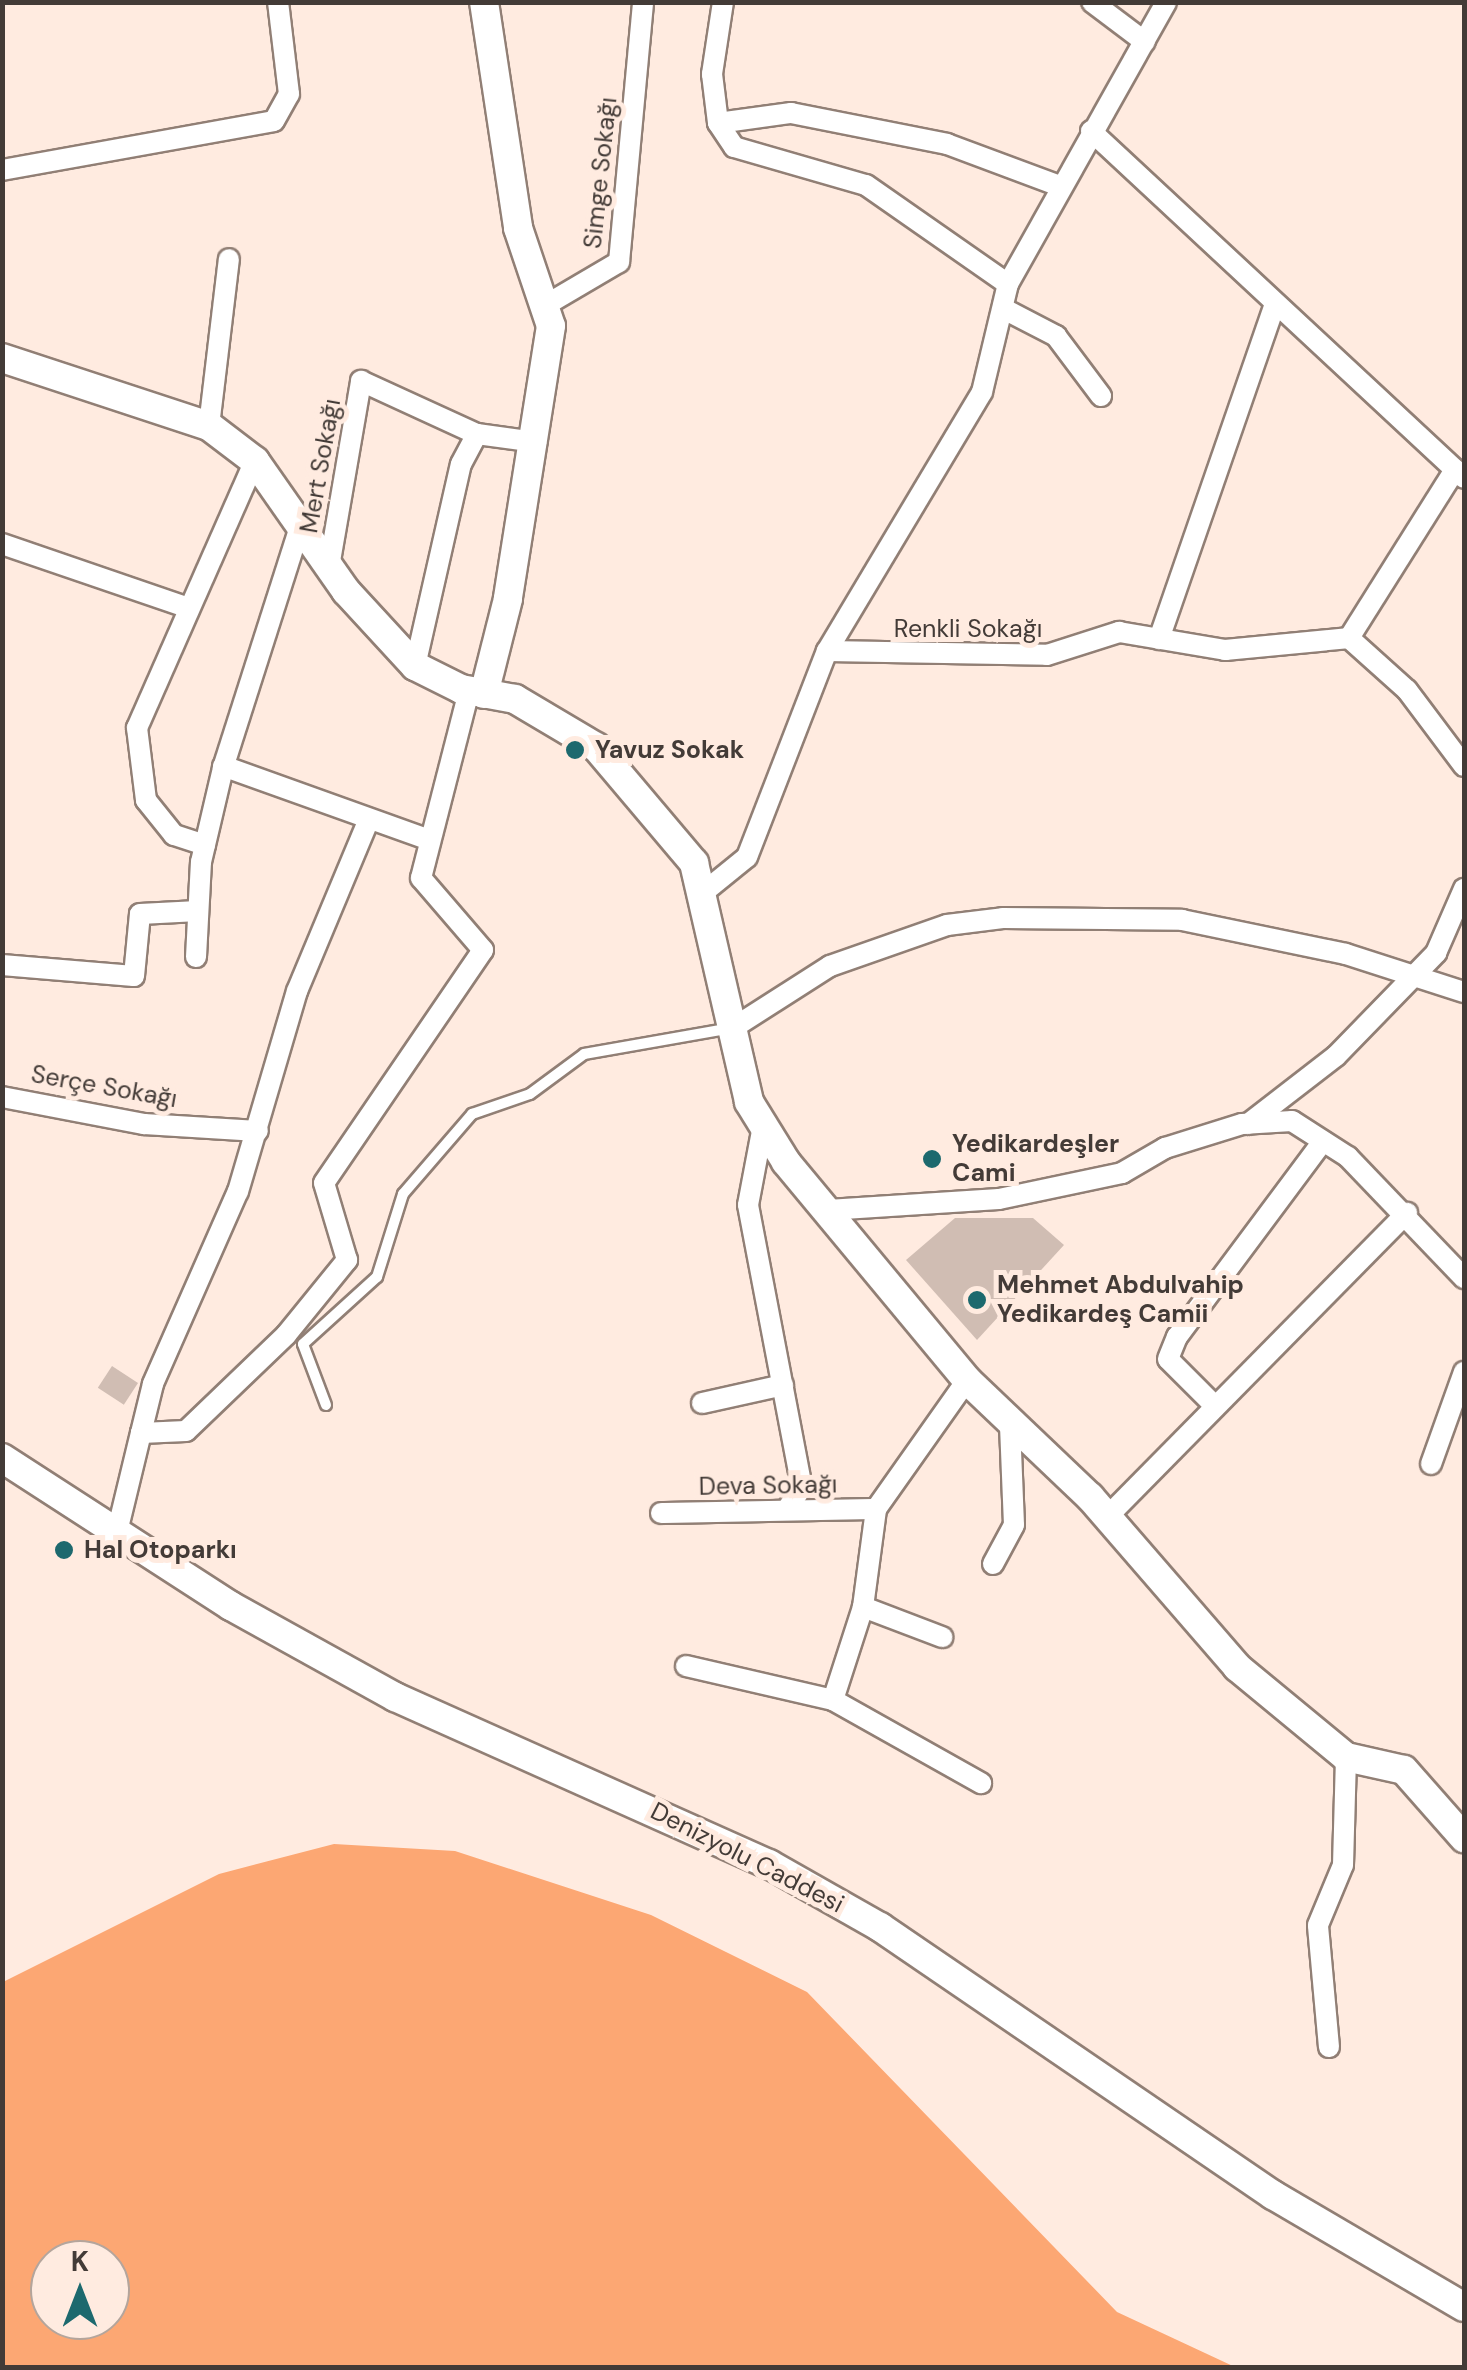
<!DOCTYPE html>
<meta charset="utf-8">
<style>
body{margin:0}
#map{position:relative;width:1467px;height:2370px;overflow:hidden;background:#ffebe0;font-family:"DM Sans",sans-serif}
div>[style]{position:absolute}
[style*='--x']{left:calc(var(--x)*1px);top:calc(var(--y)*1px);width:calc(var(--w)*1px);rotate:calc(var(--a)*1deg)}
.water>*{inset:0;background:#fca773}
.building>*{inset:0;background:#d0bdb3;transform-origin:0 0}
.roads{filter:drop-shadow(2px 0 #917f75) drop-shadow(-2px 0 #917f75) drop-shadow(0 2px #917f75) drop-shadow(0 -2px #917f75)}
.lane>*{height:10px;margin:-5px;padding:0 5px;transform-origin:5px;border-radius:5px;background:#fff}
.street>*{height:20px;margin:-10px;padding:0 10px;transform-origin:10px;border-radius:10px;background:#fff}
.secondary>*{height:28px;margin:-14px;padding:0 14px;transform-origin:14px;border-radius:14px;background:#fff}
.dots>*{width:28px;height:28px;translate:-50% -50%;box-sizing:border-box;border:5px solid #ffebe0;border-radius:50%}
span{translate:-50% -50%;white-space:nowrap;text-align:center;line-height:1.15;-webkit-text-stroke:10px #ffebe0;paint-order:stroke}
.street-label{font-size:25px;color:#433b37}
.poi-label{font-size:25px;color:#433b37;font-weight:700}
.left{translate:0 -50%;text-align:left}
.frame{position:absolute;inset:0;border:5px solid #433b37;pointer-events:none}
.north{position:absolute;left:30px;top:2240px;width:100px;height:100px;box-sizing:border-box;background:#ffebe0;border:2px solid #b4a59c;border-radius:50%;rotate:0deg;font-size:28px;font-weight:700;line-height:40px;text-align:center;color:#433b37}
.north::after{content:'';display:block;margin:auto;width:35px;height:45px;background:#1d696e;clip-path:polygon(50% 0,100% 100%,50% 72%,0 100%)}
</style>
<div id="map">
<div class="water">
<div style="clip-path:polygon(evenodd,334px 1844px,455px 1851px,651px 1915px,807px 1992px,1117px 2312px,1235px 2367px,3px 2367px,3px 1982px,219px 1874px,334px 1844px,50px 2260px,110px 2260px,110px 2320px,50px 2320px,50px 2260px)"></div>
</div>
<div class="building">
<div style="clip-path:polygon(955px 1218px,1033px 1218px,1064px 1245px,977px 1340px,906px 1260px)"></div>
<div style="left:112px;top:1366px;width:31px;height:26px;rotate:33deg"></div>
</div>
<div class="roads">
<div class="lane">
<div style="--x:326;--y:1405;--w:65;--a:-110.7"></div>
<div style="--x:303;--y:1344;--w:100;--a:-42.2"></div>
<div style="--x:377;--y:1277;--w:87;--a:-72.6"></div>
<div style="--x:403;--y:1194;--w:106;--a:-49.2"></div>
<div style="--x:472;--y:1114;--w:61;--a:-19"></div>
<div style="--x:530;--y:1094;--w:67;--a:-36.5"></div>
<div style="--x:584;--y:1054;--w:150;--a:-10"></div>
</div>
<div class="street">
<div style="--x:723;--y:2;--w:73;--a:98.7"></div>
<div style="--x:712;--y:74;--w:49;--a:83"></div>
<div style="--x:718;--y:123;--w:29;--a:56"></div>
<div style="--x:734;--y:147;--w:137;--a:16.1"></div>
<div style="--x:866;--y:185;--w:173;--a:34.9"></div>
<div style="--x:1092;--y:2;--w:66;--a:37"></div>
<div style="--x:718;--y:123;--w:74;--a:-7.8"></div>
<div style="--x:791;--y:113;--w:159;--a:11.2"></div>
<div style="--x:947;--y:144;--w:117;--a:20.4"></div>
<div style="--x:1091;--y:131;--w:509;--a:42.93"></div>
<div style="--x:2;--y:170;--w:276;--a:-10.2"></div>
<div style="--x:274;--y:121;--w:31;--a:-61"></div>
<div style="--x:289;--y:94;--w:93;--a:-96.8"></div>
<div style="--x:544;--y:306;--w:87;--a:-30.4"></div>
<div style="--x:619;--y:262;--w:261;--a:-84.7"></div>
<div style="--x:1004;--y:309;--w:59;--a:27.4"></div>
<div style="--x:1056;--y:336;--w:75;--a:53.1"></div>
<div style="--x:209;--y:426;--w:168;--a:-83.2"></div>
<div style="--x:2;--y:544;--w:191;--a:18.9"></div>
<div style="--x:329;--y:567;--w:189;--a:-80.2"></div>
<div style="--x:361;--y:381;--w:128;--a:24.6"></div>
<div style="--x:477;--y:434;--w:60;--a:7.7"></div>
<div style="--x:1349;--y:638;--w:199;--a:-57.8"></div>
<div style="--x:1159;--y:639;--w:351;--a:-70.9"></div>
<div style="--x:827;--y:651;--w:220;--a:1"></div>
<div style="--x:1047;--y:655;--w:76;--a:-17.7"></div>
<div style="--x:1119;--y:632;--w:108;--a:9.6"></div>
<div style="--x:1225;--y:650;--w:125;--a:-5.5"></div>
<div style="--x:1349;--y:638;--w:78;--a:41.9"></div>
<div style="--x:1407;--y:690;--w:95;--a:53.1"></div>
<div style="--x:415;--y:666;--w:207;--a:-77.2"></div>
<div style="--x:461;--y:464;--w:34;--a:-62"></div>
<div style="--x:223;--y:766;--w:214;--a:19.7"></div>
<div style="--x:369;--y:819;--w:186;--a:112.7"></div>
<div style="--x:297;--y:991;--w:209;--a:106.4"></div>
<div style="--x:238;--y:1191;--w:211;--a:113.8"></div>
<div style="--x:153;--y:1384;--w:50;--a:103.8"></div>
<div style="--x:141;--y:1433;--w:45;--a:-2.5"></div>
<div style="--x:186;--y:1431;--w:139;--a:-43.8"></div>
<div style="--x:286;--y:1335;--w:97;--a:-50.9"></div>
<div style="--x:347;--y:1260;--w:80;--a:-106.6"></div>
<div style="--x:324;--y:1183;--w:282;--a:-55.7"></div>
<div style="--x:483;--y:950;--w:95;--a:-130.7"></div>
<div style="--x:421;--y:878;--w:193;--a:-75.6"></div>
<div style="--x:205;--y:845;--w:33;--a:-162"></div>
<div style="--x:174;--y:835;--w:45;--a:-128.7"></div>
<div style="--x:146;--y:800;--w:73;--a:-97.1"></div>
<div style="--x:137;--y:728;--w:292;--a:-66.2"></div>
<div style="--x:704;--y:892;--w:55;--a:-39.1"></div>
<div style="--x:747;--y:857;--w:221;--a:-68.8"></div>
<div style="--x:827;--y:651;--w:302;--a:-59.1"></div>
<div style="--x:982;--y:392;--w:111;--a:-76.5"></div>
<div style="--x:1008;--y:284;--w:323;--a:-60.7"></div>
<div style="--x:196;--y:957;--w:95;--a:-87"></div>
<div style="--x:201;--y:862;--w:97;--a:-76.8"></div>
<div style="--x:223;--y:768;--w:254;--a:-72.3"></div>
<div style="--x:2;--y:965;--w:132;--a:4.8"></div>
<div style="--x:134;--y:976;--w:62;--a:-84.5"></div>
<div style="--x:140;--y:914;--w:58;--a:-3"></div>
<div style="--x:733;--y:1028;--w:115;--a:-32.6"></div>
<div style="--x:830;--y:966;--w:124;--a:-19.3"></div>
<div style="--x:947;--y:925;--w:56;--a:-7.1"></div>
<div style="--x:1003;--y:918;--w:179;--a:0.6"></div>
<div style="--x:1182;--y:920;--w:167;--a:11.7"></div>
<div style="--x:1346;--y:954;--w:124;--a:17.9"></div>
<div style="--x:2;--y:1097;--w:145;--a:10.8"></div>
<div style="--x:144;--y:1124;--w:114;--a:3.5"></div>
<div style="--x:1248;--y:1124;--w:111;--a:-37.7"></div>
<div style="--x:1336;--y:1056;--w:144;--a:-45.8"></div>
<div style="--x:1436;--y:953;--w:70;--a:-66.4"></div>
<div style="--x:762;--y:1131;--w:75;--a:100.7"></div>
<div style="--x:748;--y:1205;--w:287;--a:79.2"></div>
<div style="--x:802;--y:1487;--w:27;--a:124"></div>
<div style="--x:828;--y:1210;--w:171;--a:-3.7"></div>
<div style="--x:999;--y:1199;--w:126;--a:-11.9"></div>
<div style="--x:1122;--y:1173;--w:50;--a:-30.2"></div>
<div style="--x:1165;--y:1148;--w:81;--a:-17.3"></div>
<div style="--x:1242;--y:1124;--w:50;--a:-3.4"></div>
<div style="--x:1292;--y:1121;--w:67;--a:32.7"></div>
<div style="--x:1348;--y:1157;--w:168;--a:46.2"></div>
<div style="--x:702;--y:1403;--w:83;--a:-12.5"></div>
<div style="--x:1215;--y:1406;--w:66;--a:-135"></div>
<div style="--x:1168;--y:1359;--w:24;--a:-68"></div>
<div style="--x:1177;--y:1337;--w:244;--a:-53.3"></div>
<div style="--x:1431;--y:1464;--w:98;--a:-70.3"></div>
<div style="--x:661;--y:1513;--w:215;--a:-1.1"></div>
<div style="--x:1108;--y:1516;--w:426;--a:-45.4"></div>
<div style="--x:117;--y:1532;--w:102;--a:-76.4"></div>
<div style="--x:993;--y:1564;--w:44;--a:-61.7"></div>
<div style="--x:1014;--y:1525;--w:100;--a:-92.3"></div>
<div style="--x:863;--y:1607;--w:85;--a:20.8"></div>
<div style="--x:686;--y:1666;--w:151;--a:13"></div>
<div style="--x:833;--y:1700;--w:170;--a:29.3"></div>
<div style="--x:833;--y:1700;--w:98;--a:-72.1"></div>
<div style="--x:863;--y:1607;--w:99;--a:-82.4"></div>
<div style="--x:876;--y:1509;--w:158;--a:-54.8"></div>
<div style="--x:1329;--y:2047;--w:122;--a:-95.2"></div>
<div style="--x:1318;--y:1925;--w:65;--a:-67.4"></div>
<div style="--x:1343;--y:1865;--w:108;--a:-88.4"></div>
</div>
<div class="secondary">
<div style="--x:484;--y:2;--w:229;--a:81.4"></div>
<div style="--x:518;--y:228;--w:103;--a:71.4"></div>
<div style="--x:551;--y:326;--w:276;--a:99"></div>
<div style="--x:508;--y:599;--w:98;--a:104.2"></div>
<div style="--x:2;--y:358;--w:218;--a:18.2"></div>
<div style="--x:209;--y:426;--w:58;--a:37.3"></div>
<div style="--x:255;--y:461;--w:159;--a:55"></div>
<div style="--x:346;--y:591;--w:102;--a:47.4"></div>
<div style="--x:415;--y:666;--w:51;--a:26.6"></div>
<div style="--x:461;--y:689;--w:55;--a:10.5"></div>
<div style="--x:515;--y:699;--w:94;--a:30.7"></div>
<div style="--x:596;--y:747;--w:152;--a:49.8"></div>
<div style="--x:694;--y:863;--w:245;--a:77"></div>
<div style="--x:749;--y:1102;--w:70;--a:58.3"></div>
<div style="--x:786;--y:1162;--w:283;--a:50.3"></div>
<div style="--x:967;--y:1380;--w:170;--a:43.6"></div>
<div style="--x:1090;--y:1497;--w:225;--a:49.1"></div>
<div style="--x:1237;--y:1667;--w:141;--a:39.5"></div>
<div style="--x:1346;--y:1757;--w:59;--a:12.6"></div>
<div style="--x:1404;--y:1770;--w:91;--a:48.6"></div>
<div style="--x:2;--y:1458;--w:273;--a:32.9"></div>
<div style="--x:231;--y:1606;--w:188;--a:29"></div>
<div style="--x:395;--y:1697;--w:410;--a:24.1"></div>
<div style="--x:769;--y:1864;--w:128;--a:29.6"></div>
<div style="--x:880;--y:1927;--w:476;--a:34.3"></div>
<div style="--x:1273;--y:2195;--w:221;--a:30.4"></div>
</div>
</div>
<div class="dots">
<div style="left:575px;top:750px;background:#1d696e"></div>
<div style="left:932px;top:1159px;background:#1d696e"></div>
<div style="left:977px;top:1300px;background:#1d696e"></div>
<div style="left:64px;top:1550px;background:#1d696e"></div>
</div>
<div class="street-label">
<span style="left:601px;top:173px;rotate:-84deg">Simge Sokağı</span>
<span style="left:321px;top:466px;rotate:-80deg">Mert Sokağı</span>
<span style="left:968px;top:629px">Renkli Sokağı</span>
<span style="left:104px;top:1087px;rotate:10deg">Serçe Sokağı</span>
<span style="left:768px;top:1486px;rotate:-1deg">Deva Sokağı</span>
<span style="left:747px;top:1858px;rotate:27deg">Denizyolu Caddesi</span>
</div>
<div class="poi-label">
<span class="left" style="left:595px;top:750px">Yavuz Sokak</span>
<span class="left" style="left:952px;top:1159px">Yedikardeşler<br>Cami</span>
<span class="left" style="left:997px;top:1300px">Mehmet Abdulvahip<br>Yedikardeş Camii</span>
<span class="left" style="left:84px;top:1550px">Hal Otoparkı</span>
</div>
<div class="frame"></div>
<div class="north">K</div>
</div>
